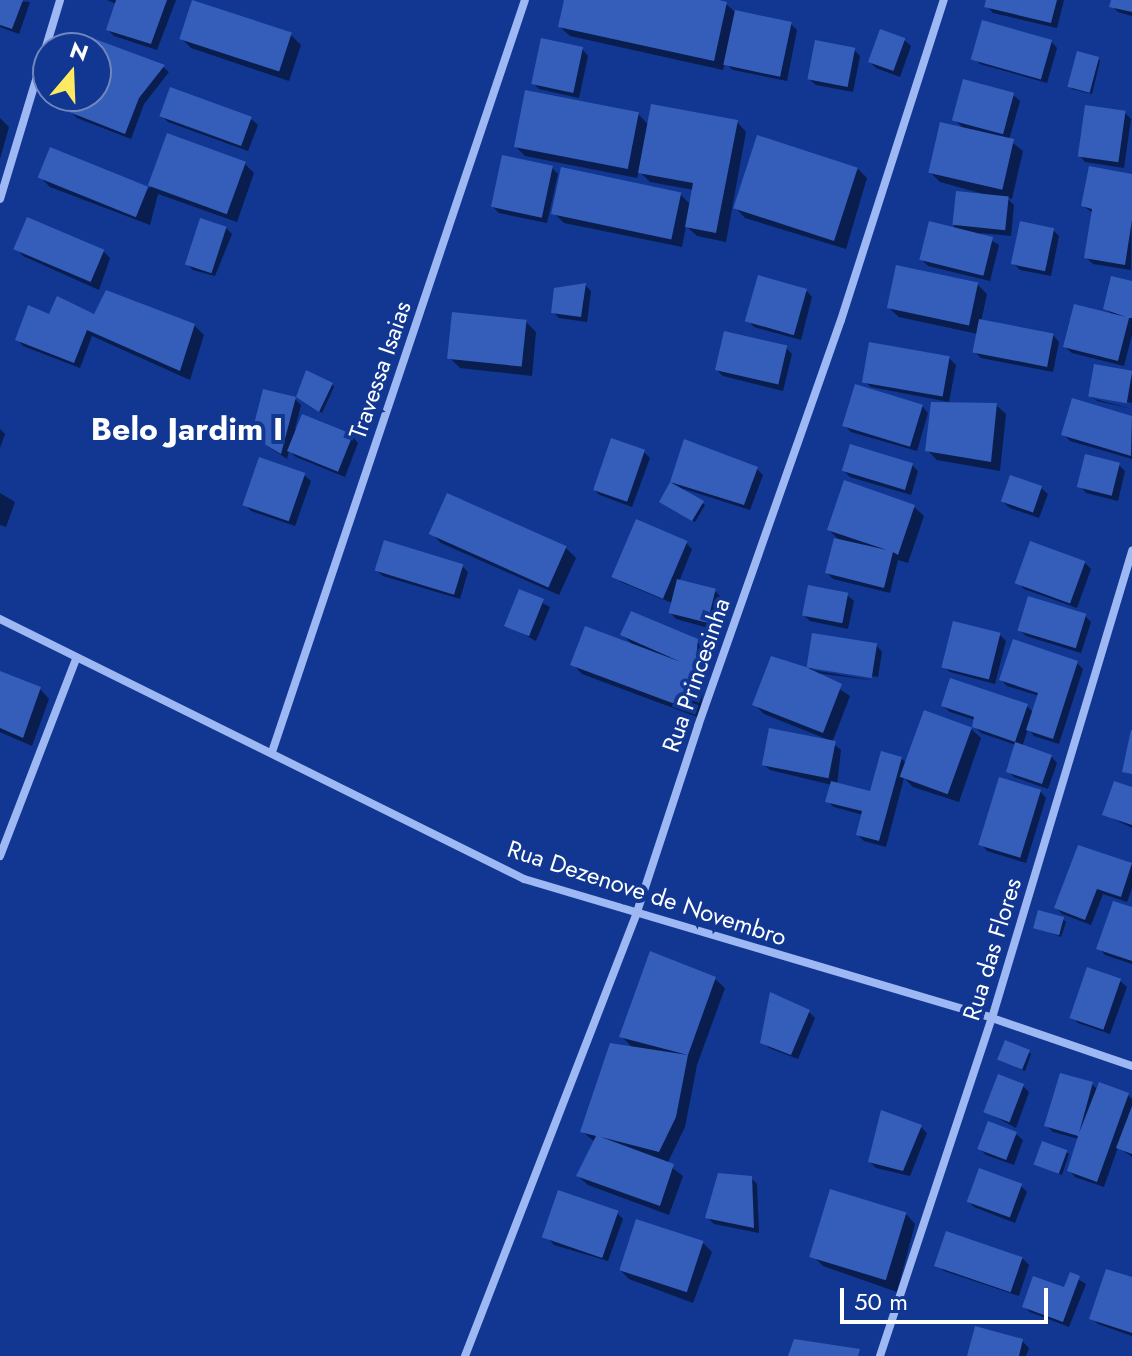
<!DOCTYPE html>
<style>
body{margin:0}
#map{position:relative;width:1132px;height:1356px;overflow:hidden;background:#113792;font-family:Jost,sans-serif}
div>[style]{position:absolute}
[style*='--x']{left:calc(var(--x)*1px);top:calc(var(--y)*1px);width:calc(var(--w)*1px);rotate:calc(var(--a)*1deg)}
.shadow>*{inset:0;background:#0007}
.building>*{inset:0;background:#355dba;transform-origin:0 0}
.street>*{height:8px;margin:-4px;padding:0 4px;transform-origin:4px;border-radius:4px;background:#9eb8f3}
span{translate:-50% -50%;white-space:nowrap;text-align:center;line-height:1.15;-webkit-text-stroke:8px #113792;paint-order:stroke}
.street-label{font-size:24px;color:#fff}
.district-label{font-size:32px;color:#fff;font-weight:700}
.north{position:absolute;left:32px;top:32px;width:80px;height:80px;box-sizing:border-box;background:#113792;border:2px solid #7087be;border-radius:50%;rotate:19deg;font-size:22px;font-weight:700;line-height:32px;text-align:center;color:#fff}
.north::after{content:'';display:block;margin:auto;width:28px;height:36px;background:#ffe960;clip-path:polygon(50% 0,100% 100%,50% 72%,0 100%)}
.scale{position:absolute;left:840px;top:1288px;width:208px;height:36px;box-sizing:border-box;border:4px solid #fff;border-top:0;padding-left:10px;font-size:24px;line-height:28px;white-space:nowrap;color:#fff;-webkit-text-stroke:6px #113792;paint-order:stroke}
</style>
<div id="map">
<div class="shadow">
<div style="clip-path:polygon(0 0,30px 2px,19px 34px,0 27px)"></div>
<div style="clip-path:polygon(107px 0,176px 0,157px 50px,114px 36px,108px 30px,117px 4px)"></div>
<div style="clip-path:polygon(566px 0,709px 0,726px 4px,735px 12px,791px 24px,797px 30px,787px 81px,733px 70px,725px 63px,723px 70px,570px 36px,560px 27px)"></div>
<div style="clip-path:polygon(988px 0,1064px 0,1057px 28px,993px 13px,987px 6px)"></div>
<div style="clip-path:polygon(1113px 0,1132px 0,1132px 16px,1118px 12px,1112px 6px)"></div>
<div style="clip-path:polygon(881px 32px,904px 40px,911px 46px,900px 77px,876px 68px,870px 62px)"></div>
<div style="clip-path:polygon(291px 35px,301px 45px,289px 81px,191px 48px,181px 38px)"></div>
<div style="clip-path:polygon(1051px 41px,1057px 48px,1047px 83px,980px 64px,974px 58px)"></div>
<div style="clip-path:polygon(96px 42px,163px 67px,169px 72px,144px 104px,131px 139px,77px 118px,71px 112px,77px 96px,96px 96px)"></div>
<div style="clip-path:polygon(582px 49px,588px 56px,579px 98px,539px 89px,533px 83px)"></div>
<div style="clip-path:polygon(854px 50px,860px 56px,853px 92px,816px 85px,809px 79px)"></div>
<div style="clip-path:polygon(1098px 58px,1100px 61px,1092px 94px,1072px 89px,1070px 87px)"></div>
<div style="clip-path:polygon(172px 89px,251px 119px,258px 125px,248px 151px,168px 122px,162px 116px)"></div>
<div style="clip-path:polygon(1013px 95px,1020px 101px,1009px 140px,1023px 151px,1012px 199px,1007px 198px,1014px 205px,1011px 236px,980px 233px,999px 245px,990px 281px,928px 266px,922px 260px,954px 228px,958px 194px,994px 197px,940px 182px,930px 172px,964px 129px,955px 120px)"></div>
<div style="clip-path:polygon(1125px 113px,1131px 119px,1124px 168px,1085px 162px,1079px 155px)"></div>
<div style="clip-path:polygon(638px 114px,649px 125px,737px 122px,746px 132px,726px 242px,697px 236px,686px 226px,682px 247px,564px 223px,554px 213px,680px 194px,691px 205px,694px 190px,650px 182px,639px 171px,637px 178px,525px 156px,516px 147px)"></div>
<div style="clip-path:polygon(0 118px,9px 127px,0 159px)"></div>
<div style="clip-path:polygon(168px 136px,244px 163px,254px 173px,237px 222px,158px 194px,150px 225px,50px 187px,40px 177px,51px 150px,150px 188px)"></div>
<div style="clip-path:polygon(552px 168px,558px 174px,547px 223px,499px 213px,493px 207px)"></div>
<div style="clip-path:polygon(857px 168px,867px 178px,846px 249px,745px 218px,736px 208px)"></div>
<div style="clip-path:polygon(1132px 176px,1131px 270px,1093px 264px,1086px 257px,1093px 213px,1083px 206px)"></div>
<div style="clip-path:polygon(226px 228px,232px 234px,215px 276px,193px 270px,186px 263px)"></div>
<div style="clip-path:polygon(1053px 230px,1059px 236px,1051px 276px,1020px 270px,1014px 264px)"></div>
<div style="clip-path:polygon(17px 249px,103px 251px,110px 258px,99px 290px,23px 256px)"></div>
<div style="clip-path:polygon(1132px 283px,1132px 335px,1124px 366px,1072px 353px,1065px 347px,1114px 316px,1105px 308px)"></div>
<div style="clip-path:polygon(977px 284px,987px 294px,981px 322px,1053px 335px,1059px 342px,1053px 372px,981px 358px,975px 352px,978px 334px,899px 317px,889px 308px)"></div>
<div style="clip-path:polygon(585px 285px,591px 291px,587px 322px,559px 318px,553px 312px)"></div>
<div style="clip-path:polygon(806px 290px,812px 297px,801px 340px,754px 327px,748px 320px)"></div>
<div style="clip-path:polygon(95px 317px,194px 325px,204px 335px,190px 380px,92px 336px,80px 368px,23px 346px,17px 339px,59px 320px)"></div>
<div style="clip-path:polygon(526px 322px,536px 332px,532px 376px,460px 368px,450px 358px)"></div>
<div style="clip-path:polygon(786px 348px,792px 354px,783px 391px,723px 376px,717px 370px)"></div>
<div style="clip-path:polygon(949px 358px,956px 365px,949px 402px,871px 387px,864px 381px)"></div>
<div style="clip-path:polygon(1096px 366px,1132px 373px,1132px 403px,1095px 395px,1095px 399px,1132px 409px,1097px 401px,1090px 395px)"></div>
<div style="clip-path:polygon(332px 384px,334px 387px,322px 413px,298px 397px)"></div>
<div style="clip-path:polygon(295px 399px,301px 405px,295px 429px,352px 436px,358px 443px,345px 477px,296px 457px,289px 451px,287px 459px,253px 436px)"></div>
<div style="clip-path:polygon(1073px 400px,1132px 418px,1132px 459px,1070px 441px,1063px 434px)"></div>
<div style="clip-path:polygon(996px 405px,1006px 414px,1000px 471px,937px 460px,927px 450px)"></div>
<div style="clip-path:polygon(922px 406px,928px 413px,917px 451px,851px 432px,845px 426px)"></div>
<div style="clip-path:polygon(0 429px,5px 434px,0 448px)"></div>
<div style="clip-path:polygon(644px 452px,650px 458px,632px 507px,600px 495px,593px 489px)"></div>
<div style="clip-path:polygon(261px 459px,304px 475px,311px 481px,295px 526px,251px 511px,245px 504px)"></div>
<div style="clip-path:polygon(912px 465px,918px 471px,911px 495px,850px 477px,843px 470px)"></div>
<div style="clip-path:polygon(1119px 465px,1125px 471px,1118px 501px,1086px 493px,1080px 486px)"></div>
<div style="clip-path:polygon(757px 469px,763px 475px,750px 510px,681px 488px,705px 505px,695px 522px,661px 501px,672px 483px)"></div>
<div style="clip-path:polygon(1012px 478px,1041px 488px,1048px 494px,1039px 518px,1010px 508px,1003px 502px)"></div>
<div style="clip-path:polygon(0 493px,15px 502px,6px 527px,0 525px)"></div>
<div style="clip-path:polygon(914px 507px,924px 516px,908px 563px,898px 560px,890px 593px,833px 579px,827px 573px,841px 542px,829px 530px)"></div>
<div style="clip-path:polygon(431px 533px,566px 548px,576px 558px,559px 595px,441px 543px)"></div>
<div style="clip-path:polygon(686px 543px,692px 549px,679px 582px,715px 591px,721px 597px,712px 629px,676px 619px,670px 612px,672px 603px,621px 582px,615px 576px)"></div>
<div style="clip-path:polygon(1084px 562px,1091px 569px,1077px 608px,1024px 589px,1018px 582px)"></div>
<div style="clip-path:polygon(462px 566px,468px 572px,460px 599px,383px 576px,376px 570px)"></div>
<div style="clip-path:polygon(520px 591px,550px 607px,536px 641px,507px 625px)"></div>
<div style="clip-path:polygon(847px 595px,854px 601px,848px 629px,810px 621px,803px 614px)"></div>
<div style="clip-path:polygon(1085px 616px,1091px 622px,1081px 653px,1026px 636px,1020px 630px)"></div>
<div style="clip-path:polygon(623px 635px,696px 641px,703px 648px,700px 672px,694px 669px,704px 679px,700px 718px,582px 674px,573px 664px,635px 647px)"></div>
<div style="clip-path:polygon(813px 635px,876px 645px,882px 652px,878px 677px,813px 666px,813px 670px,877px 681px,816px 673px,850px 696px,832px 743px,841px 750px,837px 785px,872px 794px,901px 758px,907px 764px,971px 729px,981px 738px,959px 802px,913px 787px,904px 778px,886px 847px,864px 841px,858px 835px,863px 815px,834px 807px,827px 801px,832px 785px,770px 770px,763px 764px,829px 740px,764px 714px,754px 704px,808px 669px)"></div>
<div style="clip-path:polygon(1000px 635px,1006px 641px,995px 684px,950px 672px,943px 666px)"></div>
<div style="clip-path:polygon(1077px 663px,1083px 669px,1059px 744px,1034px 736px,1028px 729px,1022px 747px,1051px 756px,1057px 763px,1048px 789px,1014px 777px,1008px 771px,1016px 745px,981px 733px,974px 726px,975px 720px,950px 712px,943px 706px,1027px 706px,1034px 713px,1039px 696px,1007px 686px,1001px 680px)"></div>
<div style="clip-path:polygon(0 674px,40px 689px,49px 699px,32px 746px,0 732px)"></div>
<div style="clip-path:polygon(1132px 789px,1132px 828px,1104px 814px)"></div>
<div style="clip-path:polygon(1040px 791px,1046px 798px,1026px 863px,987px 851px,981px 844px)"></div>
<div style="clip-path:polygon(1080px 848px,1132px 865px,1132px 888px,1127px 902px,1103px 894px,1091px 925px,1062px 914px,1056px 908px)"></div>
<div style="clip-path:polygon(1132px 909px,1132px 964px,1105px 955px,1099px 948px)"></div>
<div style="clip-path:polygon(1063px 919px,1066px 922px,1061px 937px,1035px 927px)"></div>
<div style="clip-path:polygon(715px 979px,725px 988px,697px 1065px,685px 1127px,667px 1164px,683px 1176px,669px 1215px,588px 1185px,578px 1176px,595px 1142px,582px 1131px,634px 1049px,621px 1036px)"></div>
<div style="clip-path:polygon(1120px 981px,1127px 987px,1110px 1034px,1078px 1023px,1072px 1017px)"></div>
<div style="clip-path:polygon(809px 1012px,815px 1018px,798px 1059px,769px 1048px,763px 1042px)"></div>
<div style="clip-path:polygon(1029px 1052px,1031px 1054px,1025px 1071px,1000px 1060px)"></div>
<div style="clip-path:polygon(1092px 1084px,1098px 1090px,1128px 1095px,1132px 1099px,1132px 1157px,1118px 1147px,1104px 1187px,1075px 1177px,1069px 1170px,1079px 1139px,1053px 1132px,1046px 1125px)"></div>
<div style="clip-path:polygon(1023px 1086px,1029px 1092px,1016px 1128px,986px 1112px)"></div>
<div style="clip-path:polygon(921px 1127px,927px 1133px,910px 1176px,876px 1168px,870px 1162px)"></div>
<div style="clip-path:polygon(1016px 1134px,1023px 1140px,1014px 1165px,986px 1155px,980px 1149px)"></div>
<div style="clip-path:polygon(1066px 1152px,1069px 1154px,1062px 1175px,1036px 1164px)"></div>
<div style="clip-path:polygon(751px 1178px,757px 1184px,759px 1233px,714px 1224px,708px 1218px)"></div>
<div style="clip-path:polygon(1021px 1186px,1027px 1192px,1015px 1223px,974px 1207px,968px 1201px)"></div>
<div style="clip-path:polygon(617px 1213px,623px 1219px,608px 1261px,554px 1245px,548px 1238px)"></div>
<div style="clip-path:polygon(906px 1214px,915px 1224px,897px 1292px,823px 1266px,814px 1257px)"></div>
<div style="clip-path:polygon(702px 1242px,712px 1252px,693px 1303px,629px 1279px,619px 1269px)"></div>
<div style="clip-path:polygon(1022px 1258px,1029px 1265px,1019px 1296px,944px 1271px,937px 1265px)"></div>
<div style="clip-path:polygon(1071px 1275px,1086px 1284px,1069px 1327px,1030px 1312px,1024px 1306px,1065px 1290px)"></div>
<div style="clip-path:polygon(1132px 1279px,1132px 1336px,1098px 1324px,1091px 1318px)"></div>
<div style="clip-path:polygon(1022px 1341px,1029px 1348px,1026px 1356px,969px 1356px)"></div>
</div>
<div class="building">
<div style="clip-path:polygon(0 0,23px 0,12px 29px,0 25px)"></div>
<div style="clip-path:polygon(116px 0,167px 0,151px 44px,106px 30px)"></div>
<div style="left:192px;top:0;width:105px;height:41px;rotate:18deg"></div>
<div style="clip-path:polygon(564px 0,719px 0,727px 2px,714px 61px,558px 27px)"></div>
<div style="clip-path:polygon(986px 0,1057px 0,1051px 23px,984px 7px)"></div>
<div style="clip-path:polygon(1111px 0,1132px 0,1132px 12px,1109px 7px)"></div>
<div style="left:735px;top:10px;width:58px;height:56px;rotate:12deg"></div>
<div style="left:982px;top:20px;width:73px;height:41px;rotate:16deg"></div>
<div style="left:880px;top:29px;width:27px;height:35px;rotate:20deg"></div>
<div style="left:541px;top:38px;width:43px;height:47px;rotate:12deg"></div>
<div style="clip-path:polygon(95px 39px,165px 65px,139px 98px,125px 134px,69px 112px,74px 96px,96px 96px,96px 48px,92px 48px)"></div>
<div style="left:815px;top:40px;width:41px;height:40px;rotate:11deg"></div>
<div style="left:1077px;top:51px;width:23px;height:37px;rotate:15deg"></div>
<div style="left:963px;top:79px;width:53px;height:43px;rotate:15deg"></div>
<div style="left:170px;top:87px;width:87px;height:31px;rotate:20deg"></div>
<div style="left:525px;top:90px;width:116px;height:58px;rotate:11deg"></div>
<div style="clip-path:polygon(651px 104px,738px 120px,716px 233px,685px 227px,693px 183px,638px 173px)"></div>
<div style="left:1085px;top:105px;width:41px;height:52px;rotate:8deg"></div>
<div style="left:940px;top:122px;width:76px;height:52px;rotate:13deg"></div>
<div style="left:167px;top:133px;width:84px;height:56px;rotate:20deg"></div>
<div style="left:757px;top:135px;width:106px;height:77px;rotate:18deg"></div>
<div style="left:50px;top:147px;width:106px;height:33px;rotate:22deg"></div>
<div style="left:502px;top:155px;width:52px;height:53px;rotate:12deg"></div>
<div style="clip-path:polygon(1089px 166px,1132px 174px,1132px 220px,1125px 265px,1084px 258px,1092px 209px,1081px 206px)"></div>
<div style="left:561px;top:167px;width:123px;height:48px;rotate:12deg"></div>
<div style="left:956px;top:191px;width:53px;height:34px;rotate:6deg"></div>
<div style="left:27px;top:217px;width:84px;height:35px;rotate:23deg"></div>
<div style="left:200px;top:218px;width:28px;height:49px;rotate:18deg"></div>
<div style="left:929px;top:221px;width:66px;height:40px;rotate:14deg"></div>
<div style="left:1020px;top:221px;width:35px;height:44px;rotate:12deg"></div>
<div style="left:896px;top:265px;width:84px;height:44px;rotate:12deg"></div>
<div style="left:758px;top:275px;width:51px;height:48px;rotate:16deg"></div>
<div style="clip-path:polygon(1111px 276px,1132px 281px,1132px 318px,1129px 318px,1118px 361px,1063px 347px,1074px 304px,1126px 317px,1103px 309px)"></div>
<div style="clip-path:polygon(586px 283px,581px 317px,551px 313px,554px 288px)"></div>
<div style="clip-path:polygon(106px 290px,195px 324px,180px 371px,87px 330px,74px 363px,15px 340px,28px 305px,49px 314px,57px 296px,94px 314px)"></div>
<div style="left:452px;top:312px;width:75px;height:47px;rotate:6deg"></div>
<div style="left:979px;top:319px;width:76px;height:34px;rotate:11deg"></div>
<div style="left:724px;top:331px;width:65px;height:40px;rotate:13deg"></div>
<div style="left:869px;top:342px;width:82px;height:41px;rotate:10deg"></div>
<div style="left:1094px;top:364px;width:39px;height:33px;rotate:10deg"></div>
<div style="clip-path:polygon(306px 370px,333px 383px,319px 412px,296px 397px)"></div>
<div style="left:855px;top:384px;width:71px;height:44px;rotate:17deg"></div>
<div style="clip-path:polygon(263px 389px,296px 397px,281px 454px,251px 436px)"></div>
<div style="clip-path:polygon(1072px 398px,1132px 416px,1131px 456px,1061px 435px)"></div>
<div style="clip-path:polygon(931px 402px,997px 403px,991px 462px,925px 451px)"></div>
<div style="left:302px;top:414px;width:55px;height:40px;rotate:22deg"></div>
<div style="left:611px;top:438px;width:36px;height:55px;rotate:19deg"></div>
<div style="clip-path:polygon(684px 439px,758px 467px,744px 505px,670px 482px,704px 501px,692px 521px,659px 502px,670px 482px)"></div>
<div style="left:850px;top:444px;width:66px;height:28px;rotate:17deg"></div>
<div style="left:1085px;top:454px;width:36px;height:34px;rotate:14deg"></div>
<div style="left:259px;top:457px;width:49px;height:51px;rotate:19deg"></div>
<div style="left:1010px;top:475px;width:34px;height:28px;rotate:19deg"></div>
<div style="clip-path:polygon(844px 480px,915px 505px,898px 555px,893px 552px,884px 588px,825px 573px,834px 538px,887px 550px,827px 530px)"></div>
<div style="left:447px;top:493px;width:131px;height:45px;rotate:24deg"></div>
<div style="left:636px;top:519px;width:56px;height:63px;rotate:23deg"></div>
<div style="left:384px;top:540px;width:83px;height:32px;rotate:17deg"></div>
<div style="left:1030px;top:541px;width:59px;height:45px;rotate:20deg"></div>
<div style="left:677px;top:579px;width:40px;height:35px;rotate:14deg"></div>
<div style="left:808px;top:585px;width:41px;height:31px;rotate:11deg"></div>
<div style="left:519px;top:589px;width:27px;height:40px;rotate:22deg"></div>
<div style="left:1028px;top:596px;width:61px;height:36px;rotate:17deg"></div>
<div style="clip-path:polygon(631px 611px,698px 639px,691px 710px,570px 665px,585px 626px,681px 662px,620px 635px)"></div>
<div style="left:953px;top:621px;width:49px;height:48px;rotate:14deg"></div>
<div style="left:812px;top:633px;width:66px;height:35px;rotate:9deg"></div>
<div style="clip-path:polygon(1013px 639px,1078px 661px,1053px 739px,1026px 730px,1038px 693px,999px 680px)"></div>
<div style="clip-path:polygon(771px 656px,806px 667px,842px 684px,823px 733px,752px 705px)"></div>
<div style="clip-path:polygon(0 671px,41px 687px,23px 738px,0 728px)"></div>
<div style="clip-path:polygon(950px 678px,1028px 704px,1015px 742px,1052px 755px,1042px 784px,1006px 772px,1015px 742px,972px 727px,974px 717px,941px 706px)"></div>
<div style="left:924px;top:710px;width:51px;height:71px;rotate:20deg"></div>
<div style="left:769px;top:728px;width:68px;height:38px;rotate:11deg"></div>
<div style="clip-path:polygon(1131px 730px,1132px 730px,1132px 774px,1122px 772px)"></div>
<div style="clip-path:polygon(881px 751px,902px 757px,879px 841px,856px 835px,862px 811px,825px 802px,831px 781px,870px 791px)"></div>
<div style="left:999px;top:777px;width:44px;height:71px;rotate:17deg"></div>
<div style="clip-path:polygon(1114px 781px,1132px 787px,1132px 825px,1102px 815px)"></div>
<div style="clip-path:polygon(1078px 845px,1132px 863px,1121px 897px,1097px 889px,1085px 920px,1054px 908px)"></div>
<div style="clip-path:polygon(1113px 901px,1132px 907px,1132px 961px,1096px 949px)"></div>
<div style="left:1038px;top:910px;width:27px;height:19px;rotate:15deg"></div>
<div style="clip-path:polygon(650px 951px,716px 977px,688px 1055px,676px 1117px,659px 1152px,601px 1137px,674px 1164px,660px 1206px,576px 1176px,596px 1136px,580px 1132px,610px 1043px,688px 1055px,619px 1037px)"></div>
<div style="left:1087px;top:967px;width:36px;height:54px;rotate:19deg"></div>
<div style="clip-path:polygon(770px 992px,810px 1010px,791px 1055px,760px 1043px)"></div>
<div style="left:1005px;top:1040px;width:27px;height:21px;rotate:22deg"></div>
<div style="clip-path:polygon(1060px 1073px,1093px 1082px,1079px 1133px,1099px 1082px,1129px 1093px,1097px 1182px,1067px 1171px,1078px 1136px,1044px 1126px)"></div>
<div style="left:998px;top:1074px;width:28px;height:41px;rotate:21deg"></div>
<div style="clip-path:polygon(1132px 1106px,1132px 1154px,1116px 1148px)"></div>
<div style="clip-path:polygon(881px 1110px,922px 1125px,903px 1171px,868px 1162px)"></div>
<div style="left:988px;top:1121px;width:31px;height:30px;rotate:21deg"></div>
<div style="left:1042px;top:1141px;width:27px;height:25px;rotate:20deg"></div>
<div style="left:979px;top:1168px;width:46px;height:36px;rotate:20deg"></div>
<div style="clip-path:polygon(718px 1173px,752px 1176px,754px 1228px,705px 1218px)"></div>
<div style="left:830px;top:1189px;width:80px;height:71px;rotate:17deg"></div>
<div style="left:558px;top:1190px;width:64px;height:50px;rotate:19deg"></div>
<div style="left:636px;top:1219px;width:71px;height:54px;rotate:18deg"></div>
<div style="left:946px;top:1231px;width:81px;height:37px;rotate:19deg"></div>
<div style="clip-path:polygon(1106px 1269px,1132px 1277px,1132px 1333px,1089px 1319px)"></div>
<div style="clip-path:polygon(1070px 1272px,1080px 1276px,1063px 1322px,1022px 1307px,1033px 1276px,1064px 1287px)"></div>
<div style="clip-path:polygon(975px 1326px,1023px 1339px,1019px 1356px,967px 1356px)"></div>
<div style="clip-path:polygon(794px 1339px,860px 1349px,858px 1356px,788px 1356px)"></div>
</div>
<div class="street">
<div style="--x:0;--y:199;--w:208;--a:-73.2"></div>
<div style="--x:0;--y:619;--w:585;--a:26.39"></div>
<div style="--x:524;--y:879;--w:488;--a:16.5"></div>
<div style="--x:992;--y:1018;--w:148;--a:18.9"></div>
<div style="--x:272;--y:752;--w:793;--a:-71.41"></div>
<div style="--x:0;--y:856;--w:211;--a:-68.9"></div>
<div style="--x:465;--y:1356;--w:476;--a:-68.8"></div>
<div style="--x:637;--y:912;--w:196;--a:-71.8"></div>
<div style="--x:698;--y:726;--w:430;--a:-70.6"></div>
<div style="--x:841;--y:320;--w:336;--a:-72.2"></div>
<div style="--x:880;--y:1356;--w:356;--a:-71.7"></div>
<div style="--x:992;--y:1018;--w:488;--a:-73.3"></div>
</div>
<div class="street-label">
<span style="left:380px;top:370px;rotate:-71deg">Travessa Isaias</span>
<span style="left:696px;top:675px;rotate:-71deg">Rua Princesinha</span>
<span style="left:647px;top:893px;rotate:18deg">Rua Dezenove de Novembro</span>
<span style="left:992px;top:949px;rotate:-73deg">Rua das Flores</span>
</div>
<div class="district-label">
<span style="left:187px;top:429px">Belo Jardim I</span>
</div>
<div class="north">N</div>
<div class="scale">50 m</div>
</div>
